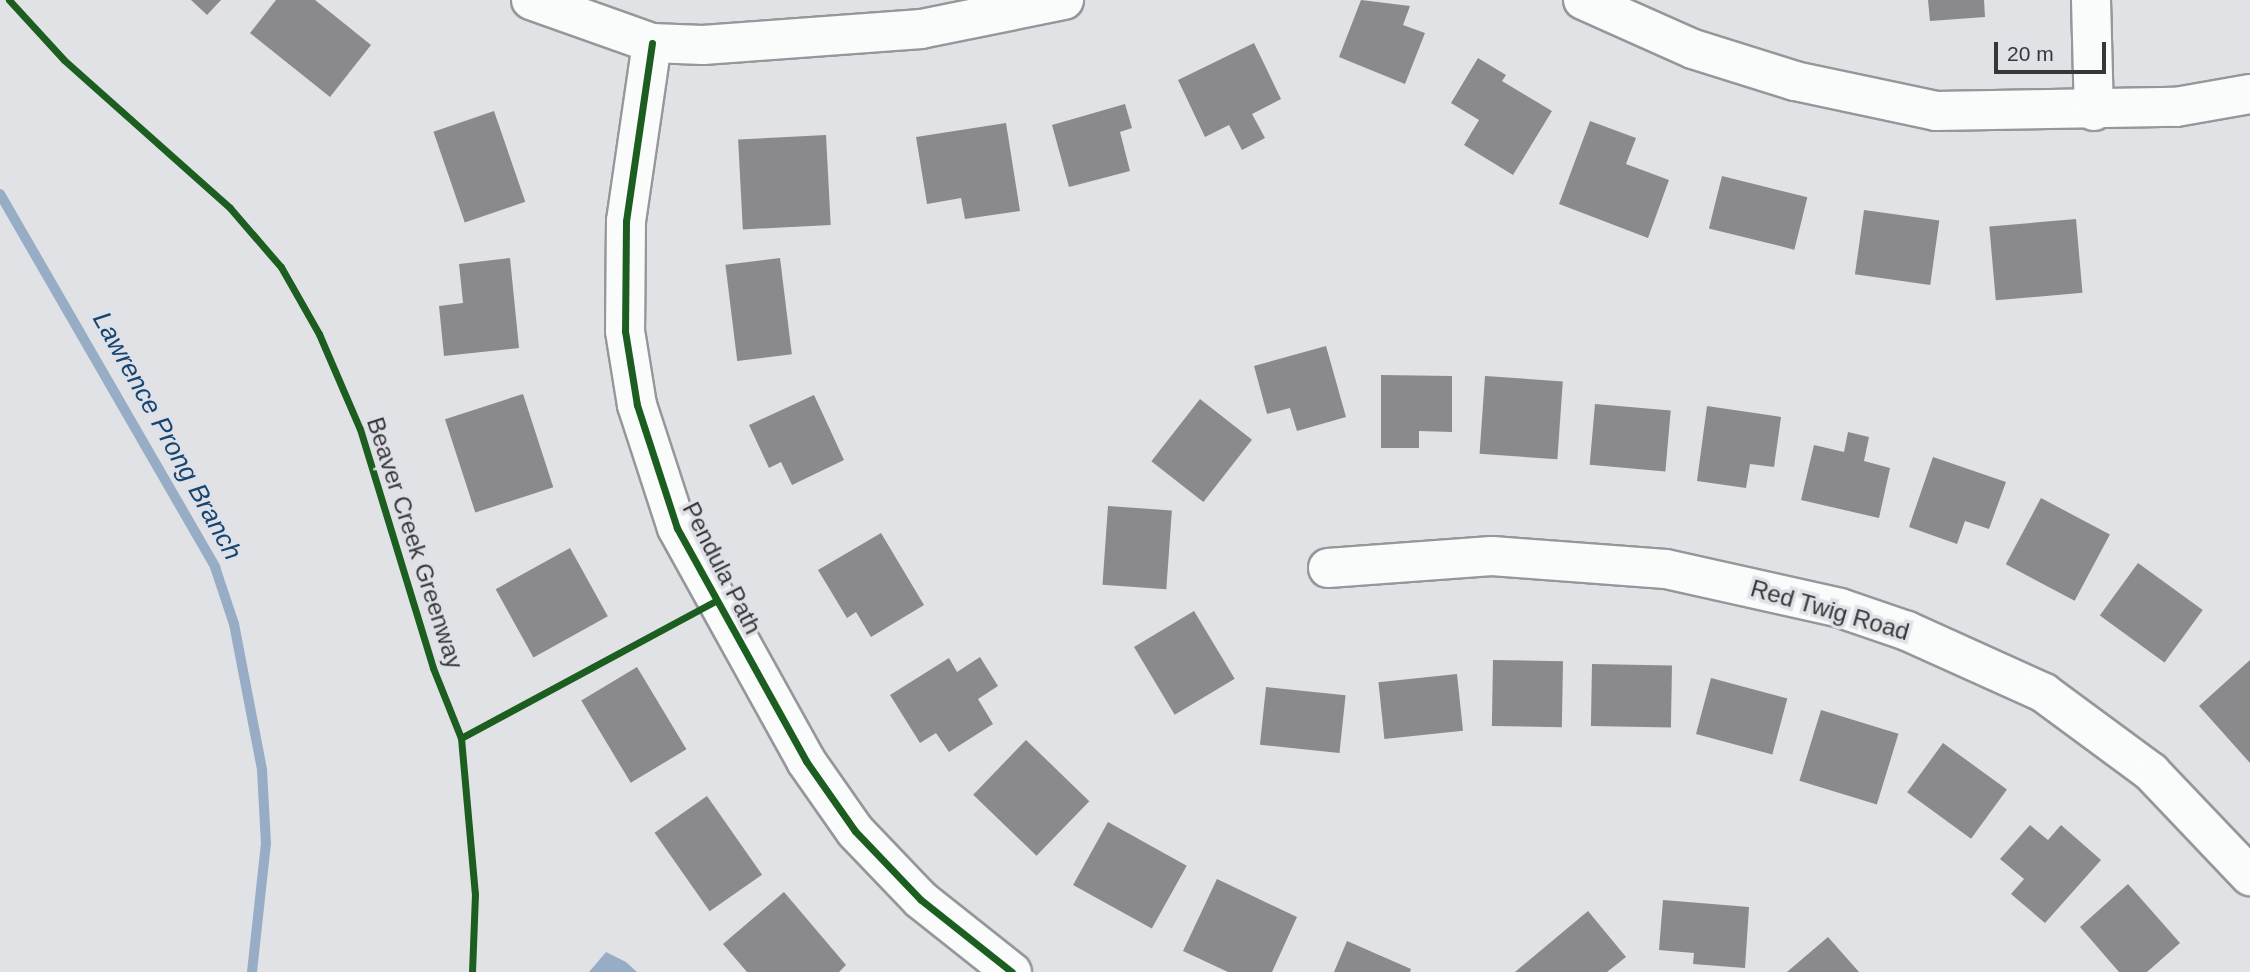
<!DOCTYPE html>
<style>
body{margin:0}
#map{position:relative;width:2250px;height:972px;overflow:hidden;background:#e1e2e6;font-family:Arial,sans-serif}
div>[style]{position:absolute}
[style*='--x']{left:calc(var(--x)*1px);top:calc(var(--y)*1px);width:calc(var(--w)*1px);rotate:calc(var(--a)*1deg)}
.water>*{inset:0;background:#97adc5}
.stream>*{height:10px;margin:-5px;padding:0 5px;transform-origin:5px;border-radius:5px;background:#97adc5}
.building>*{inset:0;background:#8a8a8c;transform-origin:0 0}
.roads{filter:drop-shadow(2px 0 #96979a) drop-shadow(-2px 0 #96979a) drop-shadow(0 2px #96979a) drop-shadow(0 -2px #96979a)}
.street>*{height:38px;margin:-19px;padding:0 19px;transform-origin:19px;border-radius:19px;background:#fafbfb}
.cycleway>*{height:7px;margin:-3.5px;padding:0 3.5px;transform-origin:3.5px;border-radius:3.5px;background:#1b5e20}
span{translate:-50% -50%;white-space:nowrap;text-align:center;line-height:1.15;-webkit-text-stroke:7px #e0e1e7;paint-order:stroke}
.street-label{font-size:24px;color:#363739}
.water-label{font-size:26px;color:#154672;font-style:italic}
.scale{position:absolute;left:1994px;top:42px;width:112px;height:32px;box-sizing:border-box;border:4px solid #363739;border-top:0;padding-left:9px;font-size:21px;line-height:24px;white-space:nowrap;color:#363739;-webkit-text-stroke:5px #e0e1e7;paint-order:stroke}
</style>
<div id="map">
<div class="water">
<div style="clip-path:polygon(606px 952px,626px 962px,637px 972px,589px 972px)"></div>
</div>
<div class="stream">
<div style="--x:0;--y:194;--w:431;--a:60"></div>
<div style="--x:215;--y:567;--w:60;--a:71.6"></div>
<div style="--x:234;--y:624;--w:149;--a:79.1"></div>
<div style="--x:262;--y:770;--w:73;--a:86.9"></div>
<div style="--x:266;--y:843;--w:130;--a:96.2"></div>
</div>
<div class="building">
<div style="clip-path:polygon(191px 0,221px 0,207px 15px)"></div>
<div style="clip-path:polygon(276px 0,315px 0,371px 45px,330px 97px,250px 33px)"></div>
<div style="clip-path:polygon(1361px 0,1410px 6px,1403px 25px,1425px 33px,1405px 84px,1339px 57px)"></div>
<div style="clip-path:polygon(1928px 0,1984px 0,1985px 17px,1930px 21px)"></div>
<div style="clip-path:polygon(1254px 43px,1281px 99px,1252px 114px,1265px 138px,1242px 150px,1229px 125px,1205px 137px,1178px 80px)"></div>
<div style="clip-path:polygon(1478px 58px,1506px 75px,1502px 81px,1552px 111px,1513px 175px,1464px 145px,1479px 120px,1451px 103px)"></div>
<div style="clip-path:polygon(1125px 104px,1132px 128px,1120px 132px,1130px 171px,1069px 187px,1052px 125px)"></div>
<div style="left:494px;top:111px;width:96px;height:64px;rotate:71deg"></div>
<div style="clip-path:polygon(1590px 121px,1636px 138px,1626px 164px,1669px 180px,1648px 238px,1559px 204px)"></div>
<div style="clip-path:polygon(1006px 123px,1020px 211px,965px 219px,961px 198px,927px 204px,916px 137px)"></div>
<div style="left:826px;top:135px;width:90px;height:88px;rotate:87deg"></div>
<div style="left:1722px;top:176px;width:88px;height:54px;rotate:14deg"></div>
<div style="left:1864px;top:210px;width:76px;height:65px;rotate:8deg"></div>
<div style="left:2076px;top:219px;width:74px;height:87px;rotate:85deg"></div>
<div style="clip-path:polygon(510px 258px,519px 348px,444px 356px,439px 306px,463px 303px,459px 264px)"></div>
<div style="left:780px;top:258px;width:97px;height:55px;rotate:83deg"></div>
<div style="clip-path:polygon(1326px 346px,1346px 417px,1297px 431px,1290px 408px,1267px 414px,1254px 366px)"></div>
<div style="clip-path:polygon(1381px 375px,1452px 376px,1452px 432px,1419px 431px,1419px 448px,1381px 448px)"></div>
<div style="left:1485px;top:376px;width:78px;height:78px;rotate:4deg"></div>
<div style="left:523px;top:394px;width:98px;height:82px;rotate:72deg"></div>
<div style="clip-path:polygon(814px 395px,844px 460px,792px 485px,781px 462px,769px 468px,749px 425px)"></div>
<div style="left:1200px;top:399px;width:66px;height:79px;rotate:38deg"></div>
<div style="left:1595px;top:404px;width:76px;height:61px;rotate:5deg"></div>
<div style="clip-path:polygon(1707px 406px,1781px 417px,1774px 467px,1750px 464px,1746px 488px,1697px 481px)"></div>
<div style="clip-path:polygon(1848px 432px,1869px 437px,1864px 461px,1890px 468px,1879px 518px,1801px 500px,1814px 445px,1844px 452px)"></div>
<div style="clip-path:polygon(1933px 457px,2006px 482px,1989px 529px,1965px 521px,1957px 544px,1909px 527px)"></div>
<div style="left:2041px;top:498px;width:78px;height:75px;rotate:28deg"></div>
<div style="left:1108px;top:506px;width:64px;height:79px;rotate:4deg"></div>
<div style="clip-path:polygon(881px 533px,924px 605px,871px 637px,856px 612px,847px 618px,818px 570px)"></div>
<div style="left:570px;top:548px;width:78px;height:85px;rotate:61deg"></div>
<div style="left:2138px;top:563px;width:80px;height:65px;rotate:36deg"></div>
<div style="left:1194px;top:611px;width:79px;height:70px;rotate:59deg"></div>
<div style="clip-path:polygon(980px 657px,998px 686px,978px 699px,993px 724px,949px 752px,936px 733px,920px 743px,890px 695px,949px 658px,957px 672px)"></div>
<div style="left:1493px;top:660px;width:70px;height:66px;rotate:1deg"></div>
<div style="clip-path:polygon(2250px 660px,2250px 763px,2199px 706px)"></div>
<div style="left:1592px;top:664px;width:80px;height:62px;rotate:1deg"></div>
<div style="left:637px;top:667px;width:96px;height:65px;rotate:59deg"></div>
<div style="left:1457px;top:674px;width:57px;height:79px;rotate:84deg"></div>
<div style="left:1711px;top:678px;width:79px;height:58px;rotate:15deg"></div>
<div style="left:1266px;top:687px;width:80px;height:58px;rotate:6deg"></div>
<div style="left:1821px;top:710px;width:81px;height:74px;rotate:17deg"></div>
<div style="left:1026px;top:740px;width:88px;height:76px;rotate:44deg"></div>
<div style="left:1943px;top:743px;width:79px;height:61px;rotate:36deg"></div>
<div style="left:707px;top:796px;width:96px;height:64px;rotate:55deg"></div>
<div style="left:1108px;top:822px;width:90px;height:72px;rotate:29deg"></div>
<div style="clip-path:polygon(2030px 825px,2048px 840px,2061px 825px,2101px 860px,2045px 923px,2011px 894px,2024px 879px,2000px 859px)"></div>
<div style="clip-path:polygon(1217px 879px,1297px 917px,1272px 972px,1228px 972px,1183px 951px)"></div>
<div style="clip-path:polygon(2128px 884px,2180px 943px,2147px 972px,2119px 972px,2080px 927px)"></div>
<div style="clip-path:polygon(784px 892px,846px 965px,839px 972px,747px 972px,723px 944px)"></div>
<div style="clip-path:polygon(1663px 900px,1749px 907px,1745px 968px,1693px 964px,1694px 953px,1659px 950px)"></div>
<div style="clip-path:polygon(1588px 911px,1626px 957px,1607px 972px,1515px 972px)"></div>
<div style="clip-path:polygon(1828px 937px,1859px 972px,1787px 972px)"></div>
<div style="clip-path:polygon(1347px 941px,1411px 969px,1410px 972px,1334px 972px)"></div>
</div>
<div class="roads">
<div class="street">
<div style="--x:531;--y:0;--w:128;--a:19.6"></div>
<div style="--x:652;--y:43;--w:51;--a:2.2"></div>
<div style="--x:703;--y:45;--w:219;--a:-4.2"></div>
<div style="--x:921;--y:29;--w:146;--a:-11.5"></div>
<div style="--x:1583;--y:0;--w:120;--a:24"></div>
<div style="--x:1693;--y:49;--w:107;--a:17.4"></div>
<div style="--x:1795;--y:81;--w:144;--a:12"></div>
<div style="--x:1936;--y:111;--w:240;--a:-1"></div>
<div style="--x:2176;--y:107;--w:75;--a:-10"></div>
<div style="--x:2091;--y:0;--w:111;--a:88.5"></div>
<div style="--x:652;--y:43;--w:180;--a:98.3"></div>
<div style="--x:626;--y:221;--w:110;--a:90.5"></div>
<div style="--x:625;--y:331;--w:75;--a:80.8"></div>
<div style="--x:637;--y:405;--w:129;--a:72"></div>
<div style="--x:677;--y:528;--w:266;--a:61"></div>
<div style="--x:806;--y:761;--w:85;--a:55"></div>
<div style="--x:855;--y:831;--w:95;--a:46.3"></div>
<div style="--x:921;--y:900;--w:116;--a:38.4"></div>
<div style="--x:1328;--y:568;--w:164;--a:-4.2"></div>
<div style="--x:1492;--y:556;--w:174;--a:4.3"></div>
<div style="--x:1666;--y:569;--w:178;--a:12.6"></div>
<div style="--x:1840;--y:608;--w:71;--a:18.9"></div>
<div style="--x:1907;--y:631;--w:150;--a:24.3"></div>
<div style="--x:2044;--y:693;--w:133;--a:36.4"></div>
<div style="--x:2151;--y:772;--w:144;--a:46.4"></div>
</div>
</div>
<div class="cycleway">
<div style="--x:9;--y:0;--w:81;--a:47.5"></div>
<div style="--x:64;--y:60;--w:222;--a:41.7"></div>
<div style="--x:230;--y:208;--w:78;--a:49.2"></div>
<div style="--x:281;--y:267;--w:77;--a:60.4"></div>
<div style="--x:319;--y:334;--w:103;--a:66.7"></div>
<div style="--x:360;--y:429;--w:250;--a:73"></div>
<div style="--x:433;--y:668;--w:75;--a:68.2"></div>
<div style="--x:461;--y:738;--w:157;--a:84.9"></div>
<div style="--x:475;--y:894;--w:78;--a:92.2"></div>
<div style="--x:652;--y:43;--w:180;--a:98.3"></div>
<div style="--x:626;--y:221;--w:110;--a:90.5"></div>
<div style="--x:625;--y:331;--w:75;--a:80.8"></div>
<div style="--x:637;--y:405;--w:129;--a:72"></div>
<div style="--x:677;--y:528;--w:266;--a:61"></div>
<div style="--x:806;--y:761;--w:85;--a:55"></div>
<div style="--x:855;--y:831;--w:95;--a:46.3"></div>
<div style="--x:921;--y:900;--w:116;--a:38.4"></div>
<div style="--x:461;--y:738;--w:287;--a:-28.3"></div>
</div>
<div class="street-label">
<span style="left:415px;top:543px;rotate:72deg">Beaver Creek Greenway</span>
<span style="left:722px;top:568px;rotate:63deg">Pendula Path</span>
<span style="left:1830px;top:610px;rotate:16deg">Red Twig Road</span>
</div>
<div class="water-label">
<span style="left:167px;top:436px;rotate:61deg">Lawrence Prong Branch</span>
</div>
<div class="scale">20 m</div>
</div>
